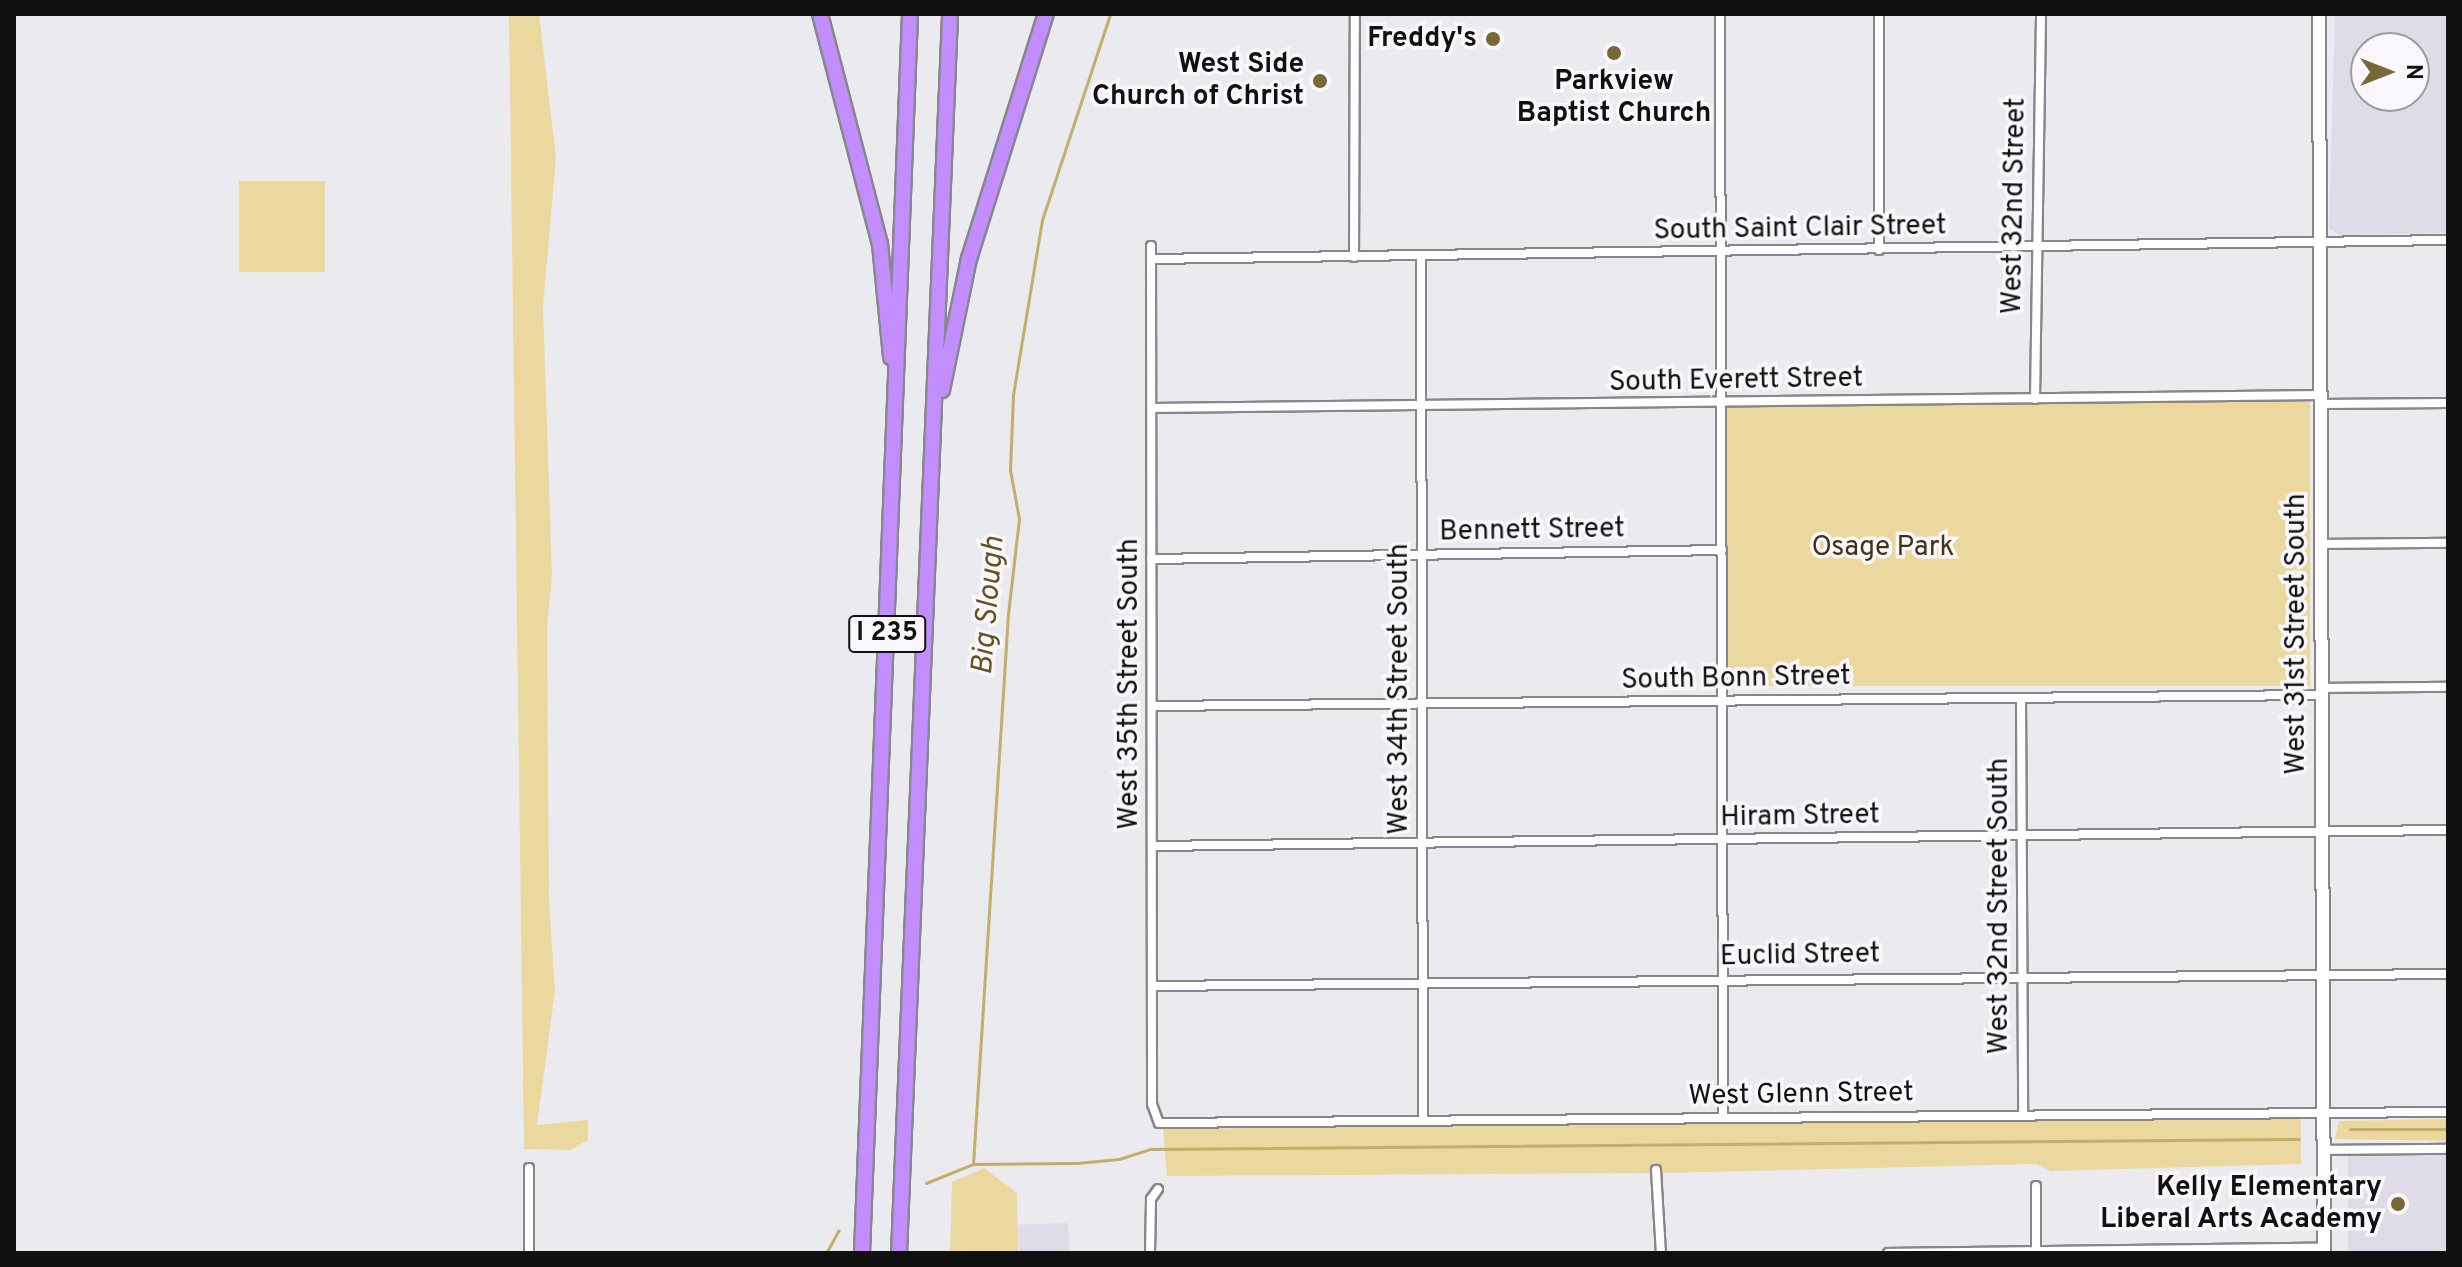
<!DOCTYPE html>
<style>
body{margin:0}
#map{position:relative;width:2462px;height:1267px;overflow:hidden;background:#ebeaee;font-family:Overpass,sans-serif}
div>[style]{position:absolute}
[style*='--x']{left:calc(var(--x)*1px);top:calc(var(--y)*1px);width:calc(var(--w)*1px);rotate:calc(var(--a)*1deg)}
.built>*{inset:0;background:#e0dce7;transform-origin:0 0}
.green>*{inset:0;background:#ebd89f;transform-origin:0 0}
.stream>*{height:3px;margin:-1.5px;padding:0 1.5px;transform-origin:1.5px;border-radius:1.5px;background:#c5ae6a}
.roads{filter:drop-shadow(2px 0 #88868a) drop-shadow(-2px 0 #88868a) drop-shadow(0 2px #88868a) drop-shadow(0 -2px #88868a)}
.street>*{height:8px;margin:-4px;padding:0 4px;transform-origin:4px;border-radius:4px;background:#fff}
.secondary>*{height:12px;margin:-6px;padding:0 6px;transform-origin:6px;border-radius:6px;background:#fff}
.highway>*{height:14px;margin:-7px;padding:0 7px;transform-origin:7px;border-radius:7px;background:#c28dff}
.dots>*{width:22px;height:22px;translate:-50% -50%;box-sizing:border-box;border:4px solid #f9f7fb;border-radius:50%}
span{translate:-50% -50%;white-space:nowrap;text-align:center;line-height:1.15;-webkit-text-stroke:7px #f9f7fb;paint-order:stroke}
.shield-label span{padding:2px 6px;background:#f9f7fb;border:2px solid;border-radius:6px;-webkit-text-stroke-width:0}
.shield-label{font-size:26px;color:#111112;font-weight:700}
.poi-label{font-size:28px;color:#111112;font-weight:700}
.right{translate:-100% -50%;text-align:right}
.street-label{font-size:28px;color:#111112}
.park-label{font-size:28px;color:#3f3516}
.water-label{font-size:30px;color:#63521e;font-style:italic}
.frame{position:absolute;inset:0;border:16px solid #111112;pointer-events:none}
.north{position:absolute;left:2350px;top:32px;width:80px;height:80px;box-sizing:border-box;background:#f9f7fb;border:2px solid #9c9b9e;border-radius:50%;rotate:90deg;font-size:22px;font-weight:700;line-height:32px;text-align:center;color:#111112}
.north::after{content:'';display:block;margin:auto;width:28px;height:36px;background:#786835;clip-path:polygon(50% 0,100% 100%,50% 72%,0 100%)}
</style>
<div id="map">
<div class="built">
<div style="clip-path:polygon(evenodd,2335px 14px,2448px 14px,2448px 233px,2339px 235px,2329px 228px,2335px 14px,2366px 48px,2414px 48px,2414px 96px,2366px 96px,2366px 48px)"></div>
<div style="left:2448px;top:1153px;width:100px;height:100px;rotate:90deg"></div>
<div style="left:1068px;top:1223px;width:30px;height:50px;rotate:88deg"></div>
</div>
<div class="green">
<div style="clip-path:polygon(509px 14px,539px 14px,556px 157px,543px 307px,552px 576px,547px 627px,549px 899px,555px 991px,537px 1125px,588px 1120px,588px 1140px,570px 1150px,524px 1149px)"></div>
<div style="left:325px;top:181px;width:91px;height:86px;rotate:90deg"></div>
<div style="left:2310px;top:401px;width:285px;height:584px;rotate:90deg"></div>
<div style="clip-path:polygon(2301px 1117px,2301px 1164px,2051px 1171px,2036px 1164px,1664px 1173px,1167px 1176px,1163px 1129px)"></div>
<div style="clip-path:polygon(2448px 1119px,2448px 1141px,2335px 1139px,2339px 1121px)"></div>
<div style="clip-path:polygon(984px 1168px,1017px 1193px,1018px 1253px,950px 1253px,952px 1182px)"></div>
</div>
<div class="stream">
<div style="--x:2350;--y:1129;--w:98;--a:0"></div>
<div style="--x:973;--y:1164;--w:104;--a:-0.6"></div>
<div style="--x:1077;--y:1163;--w:42;--a:-5.4"></div>
<div style="--x:1119;--y:1159;--w:33;--a:-18"></div>
<div style="--x:1150;--y:1149;--w:1149;--a:-0.5"></div>
<div style="--x:926;--y:1183;--w:51;--a:-22"></div>
<div style="--x:973;--y:1164;--w:551;--a:-86.36"></div>
<div style="--x:1008;--y:614;--w:96;--a:-83.4"></div>
<div style="--x:1019;--y:519;--w:50;--a:-100.4"></div>
<div style="--x:1010;--y:470;--w:75;--a:-87.7"></div>
<div style="--x:1013;--y:395;--w:177;--a:-80.6"></div>
<div style="--x:1042;--y:220;--w:217;--a:-71.7"></div>
<div style="--x:826;--y:1253;--w:26;--a:-61"></div>
</div>
<div class="roads">
<div class="street">
<div style="--x:1720;--y:14;--w:1104;--a:89.84"></div>
<div style="--x:1151;--y:246;--w:858;--a:89.93"></div>
<div style="--x:1152;--y:1104;--w:20;--a:70"></div>
<div style="--x:1159;--y:1123;--w:1289;--a:-0.49"></div>
<div style="--x:1879;--y:250;--w:236;--a:-90"></div>
<div style="--x:1421;--y:256;--w:865;--a:89.87"></div>
<div style="--x:1354;--y:257;--w:243;--a:-89.8"></div>
<div style="--x:1151;--y:259;--w:1297;--a:-0.84"></div>
<div style="--x:2035;--y:399;--w:385;--a:-89.1"></div>
<div style="--x:2320;--y:404;--w:128;--a:-0.4"></div>
<div style="--x:1152;--y:408;--w:1168;--a:-0.64"></div>
<div style="--x:2321;--y:544;--w:127;--a:-0.5"></div>
<div style="--x:1151;--y:559;--w:571;--a:-0.9"></div>
<div style="--x:2321;--y:688;--w:127;--a:-0.5"></div>
<div style="--x:2021;--y:698;--w:416;--a:89.7"></div>
<div style="--x:1152;--y:706;--w:1169;--a:-0.54"></div>
<div style="--x:1152;--y:846;--w:1296;--a:-0.71"></div>
<div style="--x:1153;--y:986;--w:1295;--a:-0.53"></div>
<div style="--x:2323;--y:1150;--w:125;--a:-0.5"></div>
<div style="--x:529;--y:1168;--w:85;--a:90"></div>
<div style="--x:1656;--y:1170;--w:83;--a:86.6"></div>
<div style="--x:2036;--y:1186;--w:66;--a:90"></div>
<div style="--x:1150;--y:1253;--w:54;--a:-88.9"></div>
<div style="--x:1151;--y:1199;--w:12;--a:-55"></div>
<div style="--x:1888;--y:1253;--w:436;--a:-0.7"></div>
</div>
<div class="secondary">
<div style="--x:2319;--y:14;--w:1239;--a:89.77"></div>
</div>
<div class="highway">
<div style="--x:820;--y:14;--w:238;--a:75.4"></div>
<div style="--x:880;--y:244;--w:114;--a:84.4"></div>
<div style="--x:942;--y:390;--w:134;--a:-78.4"></div>
<div style="--x:969;--y:259;--w:257;--a:-72.6"></div>
<div style="--x:862;--y:1253;--w:1240;--a:-87.78"></div>
<div style="--x:899;--y:1253;--w:1240;--a:-87.64"></div>
</div>
</div>
<div class="dots">
<div style="left:1493px;top:39px;background:#786835"></div>
<div style="left:1614px;top:53px;background:#786835"></div>
<div style="left:1320px;top:81px;background:#786835"></div>
<div style="left:2398px;top:1204px;background:#786835"></div>
</div>
<div class="shield-label">
<span style="left:887px;top:634px">I 235</span>
</div>
<div class="poi-label">
<span class="right" style="left:1477px;top:39px">Freddy's</span>
<span class="right" style="left:1304px;top:81px">West Side<br>Church of Christ</span>
<span style="left:1614px;top:98px">Parkview<br>Baptist Church</span>
<span class="right" style="left:2382px;top:1204px">Kelly Elementary<br>Liberal Arts Academy</span>
</div>
<div class="street-label">
<span style="left:2015px;top:206px;rotate:-89deg">West 32nd Street</span>
<span style="left:1800px;top:229px;rotate:-1deg">South Saint Clair Street</span>
<span style="left:1736px;top:381px;rotate:-1deg">South Everett Street</span>
<span style="left:1532px;top:531px;rotate:-1deg">Bennett Street</span>
<span style="left:2297px;top:634px;rotate:-90deg">West 31st Street South</span>
<span style="left:1736px;top:679px;rotate:-1deg">South Bonn Street</span>
<span style="left:1130px;top:684px;rotate:-90deg">West 35th Street South</span>
<span style="left:1400px;top:689px;rotate:-90deg">West 34th Street South</span>
<span style="left:1800px;top:817px;rotate:-1deg">Hiram Street</span>
<span style="left:2000px;top:906px;rotate:-90deg">West 32nd Street South</span>
<span style="left:1800px;top:956px;rotate:-1deg">Euclid Street</span>
<span style="left:1801px;top:1095px;rotate:-1deg">West Glenn Street</span>
</div>
<div class="park-label">
<span style="left:1883px;top:548px">Osage Park</span>
</div>
<div class="water-label">
<span style="left:990px;top:606px;rotate:-85deg">Big Slough</span>
</div>
<div class="frame"></div>
<div class="north">N</div>
</div>
